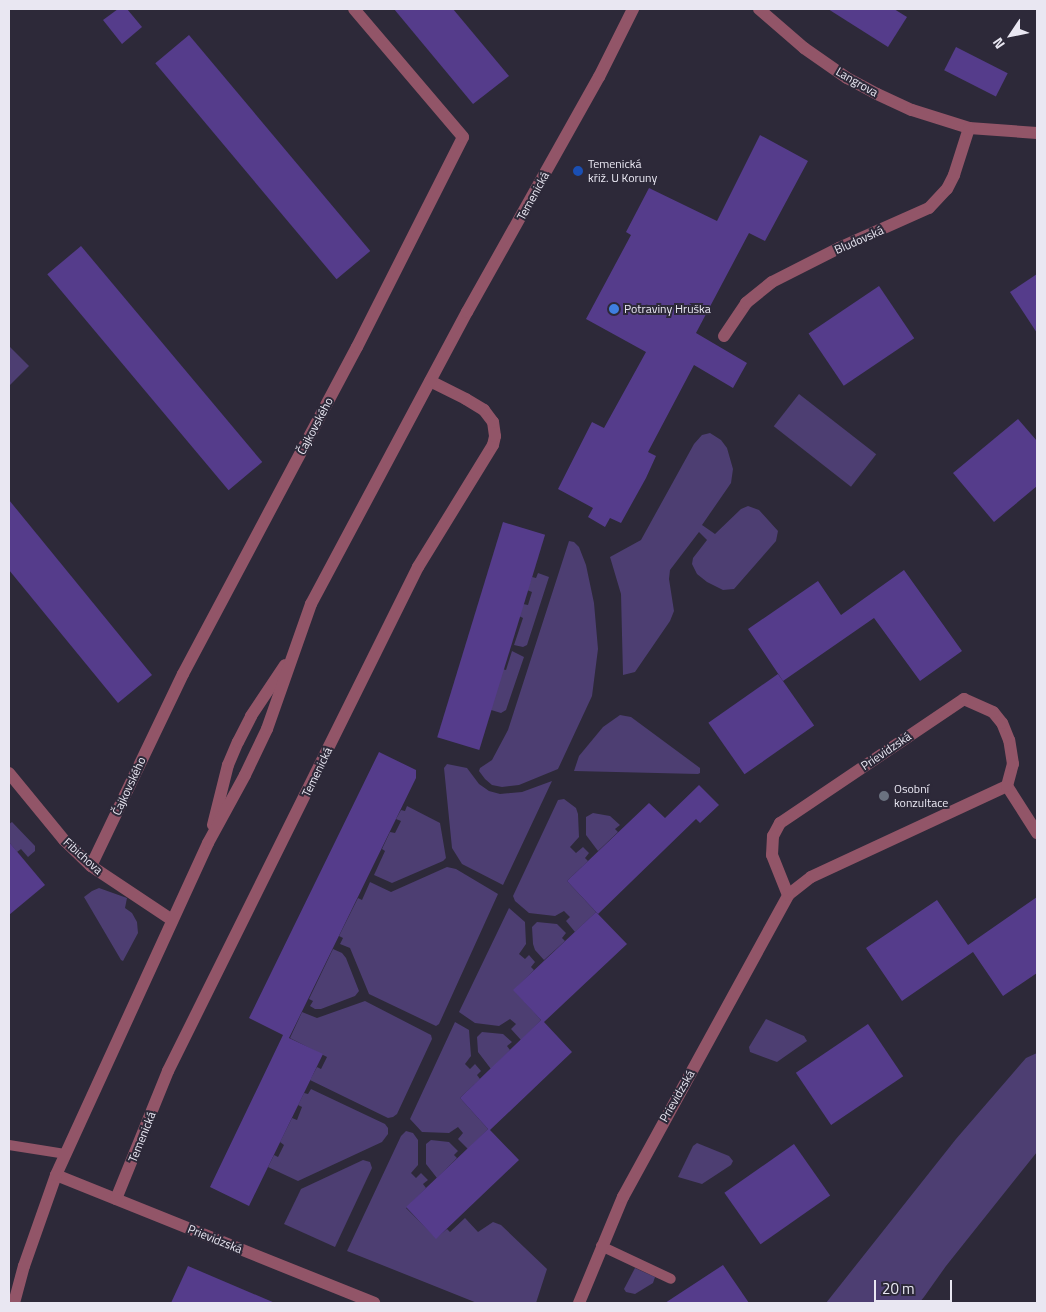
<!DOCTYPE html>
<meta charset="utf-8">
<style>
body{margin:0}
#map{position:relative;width:1046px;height:1312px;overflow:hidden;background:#2d2939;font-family:"Titillium Web",sans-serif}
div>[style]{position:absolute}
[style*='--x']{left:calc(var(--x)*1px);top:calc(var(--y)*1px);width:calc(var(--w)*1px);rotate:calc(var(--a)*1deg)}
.green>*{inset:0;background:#4d3e72;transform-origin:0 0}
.building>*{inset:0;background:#553c8b;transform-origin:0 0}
.service>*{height:10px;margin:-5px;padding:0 5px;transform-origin:5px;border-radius:5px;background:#925568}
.minor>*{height:12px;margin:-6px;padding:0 6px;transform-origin:6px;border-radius:6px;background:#925568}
.tertiary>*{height:12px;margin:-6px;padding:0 6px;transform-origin:6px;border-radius:6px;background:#925568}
.dots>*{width:14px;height:14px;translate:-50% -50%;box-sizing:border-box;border:2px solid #2d2939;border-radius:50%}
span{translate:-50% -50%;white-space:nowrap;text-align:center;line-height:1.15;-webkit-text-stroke:4px #2d2939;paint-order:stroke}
.street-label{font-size:12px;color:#e9e7f2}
.poi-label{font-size:12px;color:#e9e7f2}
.left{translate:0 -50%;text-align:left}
.frame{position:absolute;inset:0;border:10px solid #e9e7f2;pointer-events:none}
.north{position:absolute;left:986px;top:10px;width:50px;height:50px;-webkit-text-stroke:4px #2d2939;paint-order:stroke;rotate:236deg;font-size:14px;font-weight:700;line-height:20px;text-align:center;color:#e9e7f2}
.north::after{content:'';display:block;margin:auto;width:18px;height:22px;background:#e9e7f2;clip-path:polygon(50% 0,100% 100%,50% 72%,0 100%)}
.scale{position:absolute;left:874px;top:1280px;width:78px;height:22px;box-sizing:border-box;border:2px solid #e9e7f2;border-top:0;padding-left:6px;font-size:15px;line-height:18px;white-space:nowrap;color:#e9e7f2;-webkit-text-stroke:4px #2d2939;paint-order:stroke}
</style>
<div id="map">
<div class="green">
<div style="clip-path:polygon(9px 346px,29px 366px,9px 386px)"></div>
<div style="left:799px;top:394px;width:98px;height:41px;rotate:38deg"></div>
<div style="clip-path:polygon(710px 433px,721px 440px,727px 448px,733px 469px,731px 483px,702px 525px,715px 534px,741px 509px,748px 506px,759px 510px,778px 531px,776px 541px,734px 589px,723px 590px,707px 582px,697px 574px,692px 564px,693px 558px,707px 540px,699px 532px,670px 570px,669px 579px,674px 611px,670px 621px,635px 672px,623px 675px,621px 594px,610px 557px,641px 540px,694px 444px,702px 435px)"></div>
<div style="clip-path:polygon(569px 541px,574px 542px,579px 547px,586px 565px,594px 603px,598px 649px,592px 696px,558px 769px,519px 785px,502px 787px,492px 785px,485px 779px,479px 771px,480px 768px,492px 760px,508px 730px)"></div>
<div style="clip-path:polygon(538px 573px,549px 577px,527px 645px,523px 647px,514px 645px,523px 618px,519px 616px,523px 604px,528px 605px,532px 592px,527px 590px,532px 577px,536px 578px)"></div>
<div style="clip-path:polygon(512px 651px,524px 657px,506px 710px,501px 713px,488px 709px,502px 669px,506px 670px)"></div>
<div style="clip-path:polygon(620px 715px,631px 717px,700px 768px,700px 773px,698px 774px,574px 771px,579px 756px,603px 727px)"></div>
<div style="clip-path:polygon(447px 764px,467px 768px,479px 784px,489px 791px,500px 794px,522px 792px,552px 781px,503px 885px,462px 864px,452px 848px,444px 768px)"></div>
<div style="clip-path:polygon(564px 799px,576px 808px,578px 814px,579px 837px,570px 847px,576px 853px,583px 847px,589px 853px,585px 858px,588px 861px,567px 881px,596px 912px,575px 932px,566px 921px,570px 917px,564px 911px,555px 916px,529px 913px,515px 901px,513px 896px,558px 800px)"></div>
<div style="clip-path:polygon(407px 806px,440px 823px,446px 858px,443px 861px,392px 883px,374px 875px,385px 851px,382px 849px,390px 832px,395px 833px,401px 821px,396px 819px,401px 810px,405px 811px)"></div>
<div style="clip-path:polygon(593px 813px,610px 816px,620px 825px,615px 829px,618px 832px,598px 851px,586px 835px,586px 817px)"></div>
<div style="clip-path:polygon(12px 822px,35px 846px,35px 851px,28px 857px,21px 849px,17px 852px,9px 842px,9px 824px)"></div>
<div style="clip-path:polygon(447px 867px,456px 869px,498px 894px,439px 1024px,436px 1026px,369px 994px,350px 948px,340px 944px,343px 938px,339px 936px,358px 898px,362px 900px,370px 882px,391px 892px)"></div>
<div style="clip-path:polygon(99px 888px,127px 898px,125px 908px,132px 913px,137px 922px,138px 933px,123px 961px,121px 960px,84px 897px,92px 891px)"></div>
<div style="clip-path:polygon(509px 908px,525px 922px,526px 944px,519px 954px,525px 959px,529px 955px,535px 962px,531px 967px,534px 970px,514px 990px,541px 1020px,521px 1040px,511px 1029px,516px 1024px,510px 1019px,499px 1026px,475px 1023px,459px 1012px)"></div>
<div style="clip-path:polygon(537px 922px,557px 924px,566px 933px,562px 938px,565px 941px,544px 960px,535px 950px,533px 944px,532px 927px)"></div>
<div style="clip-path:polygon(333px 949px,342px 953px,346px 958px,359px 991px,355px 996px,321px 1009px,315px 1009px,310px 1006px,313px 1001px,309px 999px)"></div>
<div style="clip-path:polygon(365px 1001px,431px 1035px,432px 1039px,397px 1114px,393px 1117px,388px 1118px,310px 1080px,317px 1067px,321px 1069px,327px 1057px,290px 1038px,302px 1012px,317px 1018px)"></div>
<div style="clip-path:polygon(766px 1019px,804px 1036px,807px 1041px,777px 1062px,750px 1052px,749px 1047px)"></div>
<div style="clip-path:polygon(455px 1022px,469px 1030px,471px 1056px,465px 1064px,470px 1069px,475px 1064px,481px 1071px,477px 1075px,480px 1079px,460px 1098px,488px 1129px,468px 1149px,458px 1139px,463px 1133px,458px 1127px,449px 1133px,422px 1132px,410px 1119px)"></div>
<div style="clip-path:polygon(482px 1032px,503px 1034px,512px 1042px,507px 1046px,510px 1050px,491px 1069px,478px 1052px,477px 1037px)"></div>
<div style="clip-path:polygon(1037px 1053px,1037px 1152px,946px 1266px,924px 1297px,919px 1303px,826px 1303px,956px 1139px,1026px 1058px)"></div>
<div style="clip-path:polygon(311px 1089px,385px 1124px,388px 1128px,388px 1134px,382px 1142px,298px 1181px,268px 1167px,274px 1155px,278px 1157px,284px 1145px,280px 1142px,292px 1118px,297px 1120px,302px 1107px,298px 1105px,304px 1093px,308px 1094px)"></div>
<div style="clip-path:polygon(406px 1131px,413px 1133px,418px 1140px,418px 1165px,411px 1173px,416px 1178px,421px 1173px,428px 1180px,423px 1184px,426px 1188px,406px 1208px,436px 1238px,447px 1229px,450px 1232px,465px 1218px,478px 1232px,493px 1222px,501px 1225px,547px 1269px,536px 1303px,477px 1303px,347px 1251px,401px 1136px)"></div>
<div style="clip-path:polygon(431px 1140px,449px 1142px,458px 1151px,454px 1155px,457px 1158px,437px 1178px,426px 1164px,426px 1144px)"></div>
<div style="clip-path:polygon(697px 1143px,729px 1156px,733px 1161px,731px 1165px,702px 1184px,678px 1177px,693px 1146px)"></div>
<div style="clip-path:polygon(363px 1160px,370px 1162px,372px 1168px,335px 1247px,284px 1224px,301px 1189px)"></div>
<div style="clip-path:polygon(635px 1268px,655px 1277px,653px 1283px,635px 1294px,626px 1292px,624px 1289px)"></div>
</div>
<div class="building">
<div style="clip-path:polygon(118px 9px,127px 9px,142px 27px,122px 44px,103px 20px)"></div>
<div style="clip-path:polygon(394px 9px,453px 9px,509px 76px,473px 104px)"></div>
<div style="clip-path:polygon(828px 9px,894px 9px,907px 17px,888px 47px)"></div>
<div style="left:189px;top:35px;width:282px;height:44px;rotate:50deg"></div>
<div style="left:956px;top:47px;width:58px;height:26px;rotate:27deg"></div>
<div style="clip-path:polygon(760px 135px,808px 161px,765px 241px,749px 233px,696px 333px,747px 363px,733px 388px,694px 365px,648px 452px,656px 456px,646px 478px,621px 523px,610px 518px,605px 527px,588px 517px,593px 508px,558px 489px,592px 422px,604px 428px,646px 352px,586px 319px,631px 235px,626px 232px,649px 188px,717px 221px)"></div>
<div style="left:81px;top:246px;width:282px;height:44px;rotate:50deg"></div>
<div style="clip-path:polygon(1037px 274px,1037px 333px,1010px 292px)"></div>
<div style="left:879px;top:286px;width:63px;height:85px;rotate:56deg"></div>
<div style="clip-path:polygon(1018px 419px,1037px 441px,1037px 486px,994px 522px,953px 473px)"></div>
<div style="clip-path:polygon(9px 500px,152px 675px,118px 703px,9px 570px)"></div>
<div style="left:503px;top:522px;width:44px;height:225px;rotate:17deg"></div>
<div style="clip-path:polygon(904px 570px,962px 651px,920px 681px,874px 618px,783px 681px,748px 629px,818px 581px,841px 615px)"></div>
<div style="left:778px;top:674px;width:63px;height:85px;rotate:55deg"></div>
<div style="clip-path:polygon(379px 752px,416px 770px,416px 778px,289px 1038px,323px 1054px,249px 1206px,210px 1187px,283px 1035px,249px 1018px)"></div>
<div style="clip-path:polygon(699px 785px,719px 805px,700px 823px,696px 819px,598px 914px,567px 881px,649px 803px,665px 818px)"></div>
<div style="clip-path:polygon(9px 842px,45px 885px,9px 915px)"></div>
<div style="clip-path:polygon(1037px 897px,1037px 973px,1003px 996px,973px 952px,902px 1001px,866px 948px,937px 900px,968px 945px)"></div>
<div style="clip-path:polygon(596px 912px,627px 944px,544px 1022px,572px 1052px,490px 1130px,519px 1160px,436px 1239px,406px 1207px,488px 1129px,460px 1098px,541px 1020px,513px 990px)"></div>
<div style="left:868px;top:1024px;width:63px;height:87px;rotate:56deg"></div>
<div style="left:794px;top:1144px;width:63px;height:85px;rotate:55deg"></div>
<div style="clip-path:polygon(723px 1265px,749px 1303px,665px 1303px)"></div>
<div style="clip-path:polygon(188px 1266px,275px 1303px,171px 1303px)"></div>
</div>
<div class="service">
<div style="--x:9;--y:1145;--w:58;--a:9"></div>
<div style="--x:601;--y:1246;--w:77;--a:25.2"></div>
</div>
<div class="minor">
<div style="--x:759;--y:9;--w:60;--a:40.9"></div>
<div style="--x:804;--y:48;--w:52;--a:34.9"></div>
<div style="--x:847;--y:78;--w:34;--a:28"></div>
<div style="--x:877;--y:94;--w:38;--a:25"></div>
<div style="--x:912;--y:110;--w:60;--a:17.5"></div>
<div style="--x:969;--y:128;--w:68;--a:4.2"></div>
<div style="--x:724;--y:336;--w:40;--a:-56"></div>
<div style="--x:746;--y:303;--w:33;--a:-39"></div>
<div style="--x:772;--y:282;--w:75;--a:-26.9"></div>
<div style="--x:839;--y:248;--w:98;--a:-24"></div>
<div style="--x:929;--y:208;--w:26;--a:-47"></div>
<div style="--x:947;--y:189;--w:16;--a:-63"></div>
<div style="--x:954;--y:175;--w:49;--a:-72.3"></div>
<div style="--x:9;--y:773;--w:87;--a:50.6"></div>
<div style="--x:64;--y:840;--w:37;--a:44"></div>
<div style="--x:91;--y:866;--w:97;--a:33.7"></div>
<div style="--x:1007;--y:786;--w:56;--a:57.4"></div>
<div style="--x:91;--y:866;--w:213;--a:-64.4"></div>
<div style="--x:183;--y:674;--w:370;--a:-62"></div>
<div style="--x:357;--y:347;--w:235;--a:-63.2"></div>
<div style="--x:463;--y:137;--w:168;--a:-130.4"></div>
<div style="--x:56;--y:1175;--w:343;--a:21.9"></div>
<div style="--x:116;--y:1199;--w:138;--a:-67.9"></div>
<div style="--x:168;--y:1071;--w:563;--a:-63.62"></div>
<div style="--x:418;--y:567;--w:143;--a:-58.4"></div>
<div style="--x:493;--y:445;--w:9;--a:-77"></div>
<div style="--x:495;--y:436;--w:14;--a:-98"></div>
<div style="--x:493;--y:422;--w:15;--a:-127"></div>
<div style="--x:484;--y:410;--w:21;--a:-149"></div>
<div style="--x:466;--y:399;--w:40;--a:-153.4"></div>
<div style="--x:579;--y:1303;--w:115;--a:-67.5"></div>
<div style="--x:623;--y:1197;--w:344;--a:-61.3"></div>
<div style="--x:788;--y:895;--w:29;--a:-38"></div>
<div style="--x:811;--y:877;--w:216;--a:-24.9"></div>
<div style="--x:1007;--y:786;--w:23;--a:-75"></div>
<div style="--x:1013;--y:764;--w:24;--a:-99"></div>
<div style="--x:1009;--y:740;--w:18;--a:-112"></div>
<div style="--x:1002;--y:723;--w:14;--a:-129"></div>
<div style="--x:993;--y:712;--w:32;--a:-156"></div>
<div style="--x:964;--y:699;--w:222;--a:146"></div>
<div style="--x:780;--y:823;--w:15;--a:118"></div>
<div style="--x:773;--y:836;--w:19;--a:93"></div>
<div style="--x:772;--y:855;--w:43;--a:68.2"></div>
</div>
<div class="tertiary">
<div style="--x:213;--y:825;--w:62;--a:-76"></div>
<div style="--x:228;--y:765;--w:25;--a:-67"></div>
<div style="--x:238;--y:742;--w:29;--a:-63"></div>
<div style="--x:251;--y:716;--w:61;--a:-56.3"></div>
<div style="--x:14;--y:1303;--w:38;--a:-75"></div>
<div style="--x:24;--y:1266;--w:96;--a:-70.6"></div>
<div style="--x:56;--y:1175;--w:365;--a:-65.4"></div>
<div style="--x:208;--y:843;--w:77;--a:-61.4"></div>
<div style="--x:245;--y:775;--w:51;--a:-64.4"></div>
<div style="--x:267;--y:729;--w:133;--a:-70.6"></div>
<div style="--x:311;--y:604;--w:331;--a:-61.9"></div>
<div style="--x:467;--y:312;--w:270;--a:-60.7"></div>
<div style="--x:599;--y:77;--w:76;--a:-63.4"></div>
</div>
<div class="dots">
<div style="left:578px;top:171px;background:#1a4fb4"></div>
<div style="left:614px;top:309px;background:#3f7fe0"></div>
<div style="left:884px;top:796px;background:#6b7280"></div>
</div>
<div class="street-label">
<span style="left:857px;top:82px;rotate:30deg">Langrova</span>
<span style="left:533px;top:196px;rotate:-61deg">Temenická</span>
<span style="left:859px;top:240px;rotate:-24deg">Bludovská</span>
<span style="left:315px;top:426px;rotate:-62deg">Čajkovského</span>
<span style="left:886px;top:751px;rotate:-34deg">Prievidzská</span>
<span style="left:317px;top:772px;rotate:-64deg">Temenická</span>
<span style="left:129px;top:786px;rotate:-65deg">Čajkovského</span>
<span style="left:83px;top:856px;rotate:42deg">Fibichova</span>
<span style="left:677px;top:1096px;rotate:-60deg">Prievidzská</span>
<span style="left:142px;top:1137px;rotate:-68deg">Temenická</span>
<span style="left:215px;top:1239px;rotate:22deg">Prievidzská</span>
</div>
<div class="poi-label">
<span class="left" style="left:588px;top:171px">Temenická<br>křiž. U Koruny</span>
<span class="left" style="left:624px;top:309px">Potraviny Hruška</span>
<span class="left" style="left:894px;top:796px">Osobní<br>konzultace</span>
</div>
<div class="frame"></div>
<div class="north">N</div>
<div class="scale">20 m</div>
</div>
